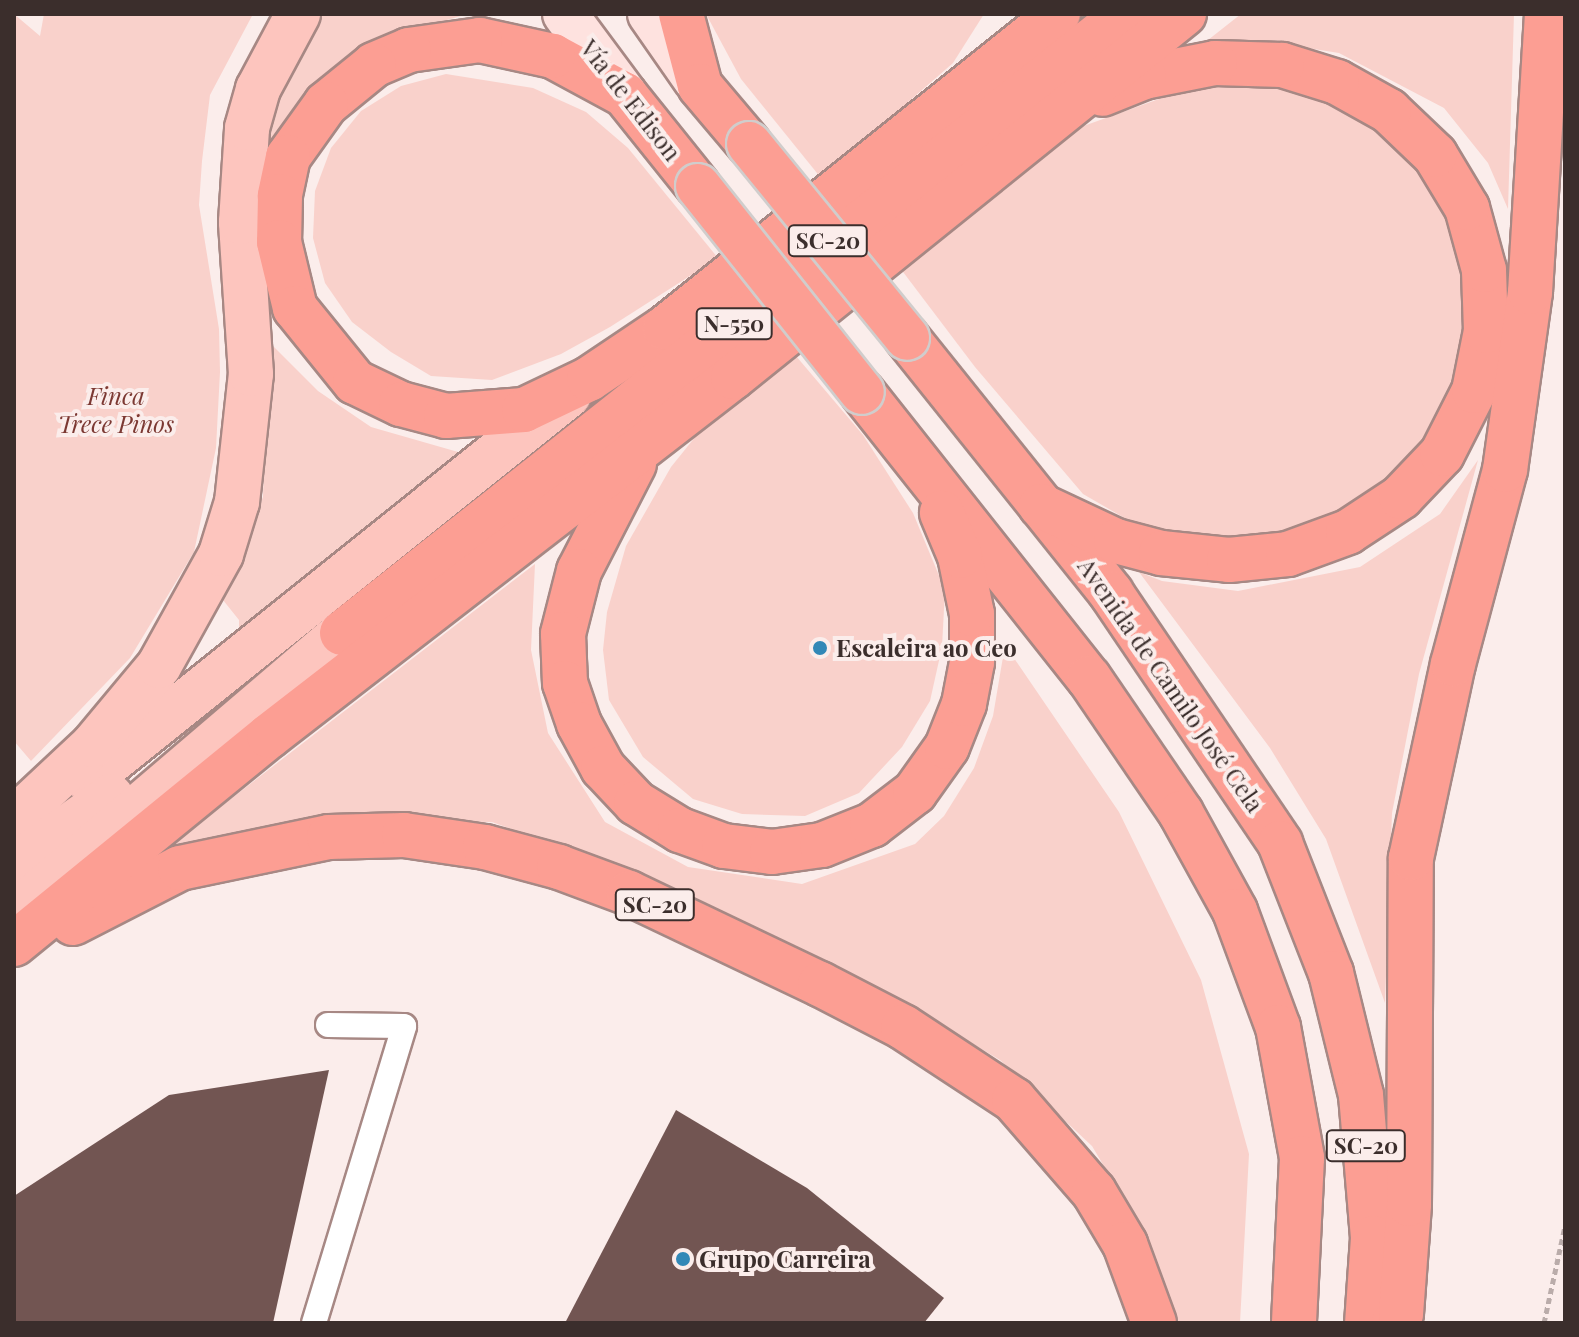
<!DOCTYPE html>
<meta charset="utf-8">
<style>
body{margin:0}
#map{position:relative;width:1579px;height:1337px;overflow:hidden;background:#fbedeb;font-family:"Playfair Display",serif}
div>[style]{position:absolute}
[style*='--x']{left:calc(var(--x)*1px);top:calc(var(--y)*1px);width:calc(var(--w)*1px);rotate:calc(var(--a)*1deg)}
.green>*{inset:0;background:#f9d1cb}
.building>*{inset:0;background:#725552}
.path>*{height:5px;margin-top:-2.5px;transform-origin:0;background:repeating-linear-gradient(90deg,#baacaa 0 6px,transparent 0 10px)}
.roads{filter:drop-shadow(2px 0 #a78884) drop-shadow(-2px 0 #a78884) drop-shadow(0 2px #a78884) drop-shadow(0 -2px #a78884)}
.lane>*{height:24px;margin:-12px;padding:0 12px;transform-origin:12px;border-radius:12px;background:#fff}
.secondary>*{height:44px;margin:-22px;padding:0 22px;transform-origin:22px;border-radius:22px;background:#fee2df}
.primary>*{height:44px;margin:-22px;padding:0 22px;transform-origin:22px;border-radius:22px;background:#fdc5be}
.highway>*{height:44px;margin:-22px;padding:0 22px;transform-origin:22px;border-radius:22px;background:#fc9e93}
.bridges{filter:drop-shadow(2px 0 #d0cdcc) drop-shadow(-2px 0 #d0cdcc) drop-shadow(0 2px #d0cdcc) drop-shadow(0 -2px #d0cdcc)}
.highway-bridge>*{height:44px;margin:-22px;padding:0 22px;transform-origin:22px;border-radius:22px;background:#fc9e93}
.dots>*{width:22px;height:22px;translate:-50% -50%;box-sizing:border-box;border:4px solid #fbedeb;border-radius:50%}
span{translate:-50% -50%;white-space:nowrap;text-align:center;line-height:1.15;-webkit-text-stroke:8px #fbedeb;paint-order:stroke}
.shield-label span{padding:2px 6px;background:#fbedeb;border:2px solid;border-radius:6px;-webkit-text-stroke-width:0}
.shield-label{font-size:22px;color:#3b2e2c;font-weight:700}
.street-label{font-size:24px;color:#3b2e2c}
.park-label{font-size:24px;color:#7c3933;font-style:italic}
.poi-label{font-size:24px;color:#3b2e2c;font-weight:700}
.left{translate:0 -50%;text-align:left}
.frame{position:absolute;inset:0;border:16px solid #3b2e2c;pointer-events:none}
</style>
<div id="map">
<div class="green">
<div style="clip-path:polygon(14px 14px,40px 36px,44px 14px,253px 14px,210px 95px,202px 161px,199px 205px,219px 329px,220px 372px,216px 448px,194px 552px,130px 658px,31px 761px,14px 741px)"></div>
<div style="clip-path:polygon(314px 14px,468px 14px,376px 40px,324px 74px,293px 111px,254px 179px,268px 94px)"></div>
<div style="clip-path:polygon(706px 14px,984px 14px,953px 63px,821px 178px,741px 79px)"></div>
<div style="clip-path:polygon(1241px 14px,1514px 14px,1508px 209px,1488px 163px,1444px 108px,1339px 53px,1258px 40px,1208px 40px)"></div>
<div style="clip-path:polygon(446px 74px,533px 88px,586px 112px,628px 148px,718px 258px,610px 327px,561px 354px,492px 380px,431px 376px,391px 352px,352px 322px,325px 283px,313px 238px,315px 191px,331px 148px,361px 111px,401px 86px)"></div>
<div style="clip-path:polygon(1212px 80px,1311px 86px,1376px 125px,1412px 159px,1458px 222px,1472px 302px,1467px 383px,1432px 448px,1375px 494px,1316px 527px,1237px 539px,1142px 528px,1083px 494px,975px 367px,894px 260px,1050px 138px)"></div>
<div style="clip-path:polygon(268px 341px,318px 391px,371px 427px,472px 456px,239px 633px,239px 620px,223px 600px,263px 497px)"></div>
<div style="clip-path:polygon(796px 356px,863px 435px,913px 513px,945px 590px,942px 647px,930px 701px,902px 747px,859px 793px,805px 816px,742px 814px,693px 799px,643px 757px,609px 700px,603px 650px,607px 612px,626px 546px,671px 467px,696px 436px)"></div>
<div style="clip-path:polygon(1478px 460px,1419px 674px,1392px 813px,1385px 1003px,1326px 839px,1270px 748px,1139px 572px,1162px 581px,1238px 591px,1360px 567px,1440px 514px)"></div>
<div style="clip-path:polygon(535px 564px,531px 650px,548px 733px,605px 822px,688px 867px,802px 884px,915px 844px,944px 816px,974px 768px,993px 716px,1005px 645px,1119px 812px,1201px 980px,1249px 1154px,1240px 1323px,1172px 1323px,1166px 1287px,1136px 1220px,1092px 1146px,1000px 1060px,918px 1011px,609px 864px,492px 822px,310px 819px,171px 845px)"></div>
</div>
<div class="building">
<div style="clip-path:polygon(329px 1070px,273px 1323px,14px 1323px,14px 1196px,169px 1095px)"></div>
<div style="clip-path:polygon(676px 1110px,807px 1188px,944px 1298px,924px 1323px,565px 1323px)"></div>
</div>
<div class="path">
<div style="--x:1544;--y:1323;--w:99;--a:-77.8"></div>
</div>
<div class="roads">
<div class="lane">
<div style="--x:314;--y:1323;--w:310;--a:-73.1"></div>
<div style="--x:404;--y:1026;--w:76;--a:-179.2"></div>
</div>
<div class="secondary">
<div style="--x:565;--y:14;--w:101;--a:53.5"></div>
<div style="--x:650;--y:14;--w:80;--a:55.1"></div>
</div>
<div class="primary">
<div style="--x:88;--y:780;--w:616;--a:-38.67"></div>
<div style="--x:14;--y:819;--w:108;--a:-43.1"></div>
<div style="--x:93;--y:745;--w:103;--a:-50.1"></div>
<div style="--x:159;--y:666;--w:128;--a:-61"></div>
<div style="--x:221;--y:554;--w:54;--a:-72.9"></div>
<div style="--x:237;--y:502;--w:129;--a:-83.8"></div>
<div style="--x:251;--y:374;--w:152;--a:-93.8"></div>
<div style="--x:241;--y:222;--w:94;--a:-86.3"></div>
<div style="--x:247;--y:128;--w:41;--a:-74.2"></div>
<div style="--x:258;--y:89;--w:85;--a:-61.9"></div>
<div style="--x:14;--y:865;--w:119;--a:-35.4"></div>
<div style="--x:14;--y:913;--w:431;--a:-40.5"></div>
</div>
<div class="highway">
<div style="--x:681;--y:14;--w:74;--a:75.2"></div>
<div style="--x:700;--y:86;--w:76;--a:49.8"></div>
<div style="--x:698;--y:186;--w:117;--a:-128.7"></div>
<div style="--x:625;--y:95;--w:82;--a:-151.6"></div>
<div style="--x:553;--y:56;--w:75;--a:-167.6"></div>
<div style="--x:480;--y:40;--w:72;--a:172"></div>
<div style="--x:409;--y:50;--w:38;--a:157"></div>
<div style="--x:374;--y:65;--w:62;--a:140.9"></div>
<div style="--x:326;--y:104;--w:65;--a:125.6"></div>
<div style="--x:288;--y:157;--w:40;--a:102"></div>
<div style="--x:280;--y:196;--w:46;--a:91.2"></div>
<div style="--x:279;--y:242;--w:68;--a:76.4"></div>
<div style="--x:295;--y:308;--w:95;--a:51"></div>
<div style="--x:355;--y:382;--w:51;--a:25.6"></div>
<div style="--x:401;--y:404;--w:47;--a:14.9"></div>
<div style="--x:446;--y:416;--w:78;--a:-4.4"></div>
<div style="--x:524;--y:410;--w:72;--a:-25.5"></div>
<div style="--x:589;--y:379;--w:92;--a:-33.9"></div>
<div style="--x:665;--y:328;--w:503;--a:-38.62"></div>
<div style="--x:907;--y:338;--w:327;--a:51.3"></div>
<div style="--x:1111;--y:593;--w:302;--a:55.9"></div>
<div style="--x:1280;--y:843;--w:140;--a:68.6"></div>
<div style="--x:1331;--y:973;--w:126;--a:76.2"></div>
<div style="--x:1361;--y:1095;--w:144;--a:85.2"></div>
<div style="--x:1373;--y:1238;--w:85;--a:94"></div>
<div style="--x:862;--y:392;--w:365;--a:51.6"></div>
<div style="--x:1089;--y:678;--w:163;--a:55.7"></div>
<div style="--x:1181;--y:813;--w:112;--a:61.1"></div>
<div style="--x:1235;--y:911;--w:124;--a:69.7"></div>
<div style="--x:1278;--y:1027;--w:133;--a:79.6"></div>
<div style="--x:1302;--y:1158;--w:165;--a:92.8"></div>
<div style="--x:634;--y:464;--w:120;--a:117.2"></div>
<div style="--x:579;--y:571;--w:65;--a:104.3"></div>
<div style="--x:563;--y:634;--w:49;--a:87.7"></div>
<div style="--x:565;--y:683;--w:43;--a:71.1"></div>
<div style="--x:579;--y:724;--w:50;--a:61.4"></div>
<div style="--x:603;--y:768;--w:48;--a:46.7"></div>
<div style="--x:636;--y:803;--w:52;--a:31.5"></div>
<div style="--x:680;--y:830;--w:47;--a:20"></div>
<div style="--x:724;--y:846;--w:48;--a:7.1"></div>
<div style="--x:772;--y:852;--w:50;--a:-8"></div>
<div style="--x:822;--y:845;--w:54;--a:-21.8"></div>
<div style="--x:872;--y:825;--w:54;--a:-37.5"></div>
<div style="--x:915;--y:792;--w:55;--a:-54.6"></div>
<div style="--x:947;--y:747;--w:46;--a:-68.4"></div>
<div style="--x:964;--y:704;--w:43;--a:-79.2"></div>
<div style="--x:972;--y:662;--w:48;--a:-90"></div>
<div style="--x:972;--y:614;--w:59;--a:-101.7"></div>
<div style="--x:960;--y:556;--w:47;--a:-112.7"></div>
<div style="--x:1041;--y:506;--w:83;--a:25"></div>
<div style="--x:1116;--y:541;--w:47;--a:14.9"></div>
<div style="--x:1161;--y:553;--w:68;--a:5.9"></div>
<div style="--x:1229;--y:560;--w:59;--a:-5.8"></div>
<div style="--x:1288;--y:554;--w:64;--a:-20.1"></div>
<div style="--x:1348;--y:532;--w:64;--a:-33.4"></div>
<div style="--x:1401;--y:497;--w:59;--a:-46.4"></div>
<div style="--x:1442;--y:454;--w:71;--a:-63.1"></div>
<div style="--x:1474;--y:391;--w:61;--a:-78.7"></div>
<div style="--x:1486;--y:331;--w:61;--a:-91.9"></div>
<div style="--x:1484;--y:270;--w:64;--a:-105.3"></div>
<div style="--x:1467;--y:208;--w:62;--a:-121.1"></div>
<div style="--x:1435;--y:155;--w:64;--a:-136.3"></div>
<div style="--x:1389;--y:111;--w:60;--a:-150.9"></div>
<div style="--x:1337;--y:82;--w:58;--a:-162.8"></div>
<div style="--x:1282;--y:65;--w:67;--a:-178.3"></div>
<div style="--x:1215;--y:63;--w:72;--a:168.8"></div>
<div style="--x:1144;--y:77;--w:45;--a:158"></div>
<div style="--x:342;--y:633;--w:998;--a:-38.33"></div>
<div style="--x:73;--y:923;--w:120;--a:-27.2"></div>
<div style="--x:180;--y:868;--w:152;--a:-11.8"></div>
<div style="--x:329;--y:837;--w:75;--a:-1.5"></div>
<div style="--x:404;--y:835;--w:82;--a:8.4"></div>
<div style="--x:485;--y:847;--w:77;--a:15.1"></div>
<div style="--x:559;--y:867;--w:75;--a:20.4"></div>
<div style="--x:629;--y:893;--w:212;--a:25.5"></div>
<div style="--x:820;--y:984;--w:93;--a:27.4"></div>
<div style="--x:903;--y:1027;--w:133;--a:33.3"></div>
<div style="--x:1014;--y:1100;--w:122;--a:49"></div>
<div style="--x:1094;--y:1192;--w:61;--a:59.2"></div>
<div style="--x:1125;--y:1244;--w:84;--a:69.8"></div>
<div style="--x:14;--y:944;--w:329;--a:-39.2"></div>
<div style="--x:269;--y:736;--w:587;--a:-37.73"></div>
<div style="--x:733;--y:377;--w:579;--a:-38.83"></div>
<div style="--x:1394;--y:1323;--w:11;--a:-52"></div>
<div style="--x:1401;--y:1314;--w:110;--a:-85.8"></div>
<div style="--x:1409;--y:1204;--w:346;--a:-89.7"></div>
<div style="--x:1411;--y:858;--w:198;--a:-77.8"></div>
<div style="--x:1453;--y:664;--w:201;--a:-75"></div>
<div style="--x:1505;--y:470;--w:180;--a:-82"></div>
<div style="--x:1530;--y:292;--w:279;--a:-86.5"></div>
</div>
</div>
<div class="bridges">
<div class="highway-bridge">
<div style="--x:749;--y:144;--w:250;--a:50.8"></div>
<div style="--x:698;--y:186;--w:263;--a:51.5"></div>
</div>
</div>
<div class="dots">
<div style="left:820px;top:648px;background:#3288b7"></div>
<div style="left:683px;top:1259px;background:#3288b7"></div>
</div>
<div class="shield-label">
<span style="left:828px;top:241px">SC-20</span>
<span style="left:734px;top:324px">N-550</span>
<span style="left:655px;top:905px">SC-20</span>
<span style="left:1366px;top:1146px">SC-20</span>
</div>
<div class="street-label">
<span style="left:631px;top:100px;rotate:52deg">Vía de Edison</span>
<span style="left:1171px;top:685px;rotate:55deg">Avenida de Camilo José Cela</span>
</div>
<div class="park-label">
<span style="left:116px;top:410px">Finca<br>Trece Pinos</span>
</div>
<div class="poi-label">
<span class="left" style="left:836px;top:648px">Escaleira ao Ceo</span>
<span class="left" style="left:699px;top:1259px">Grupo Carreira</span>
</div>
<div class="frame"></div>
</div>
